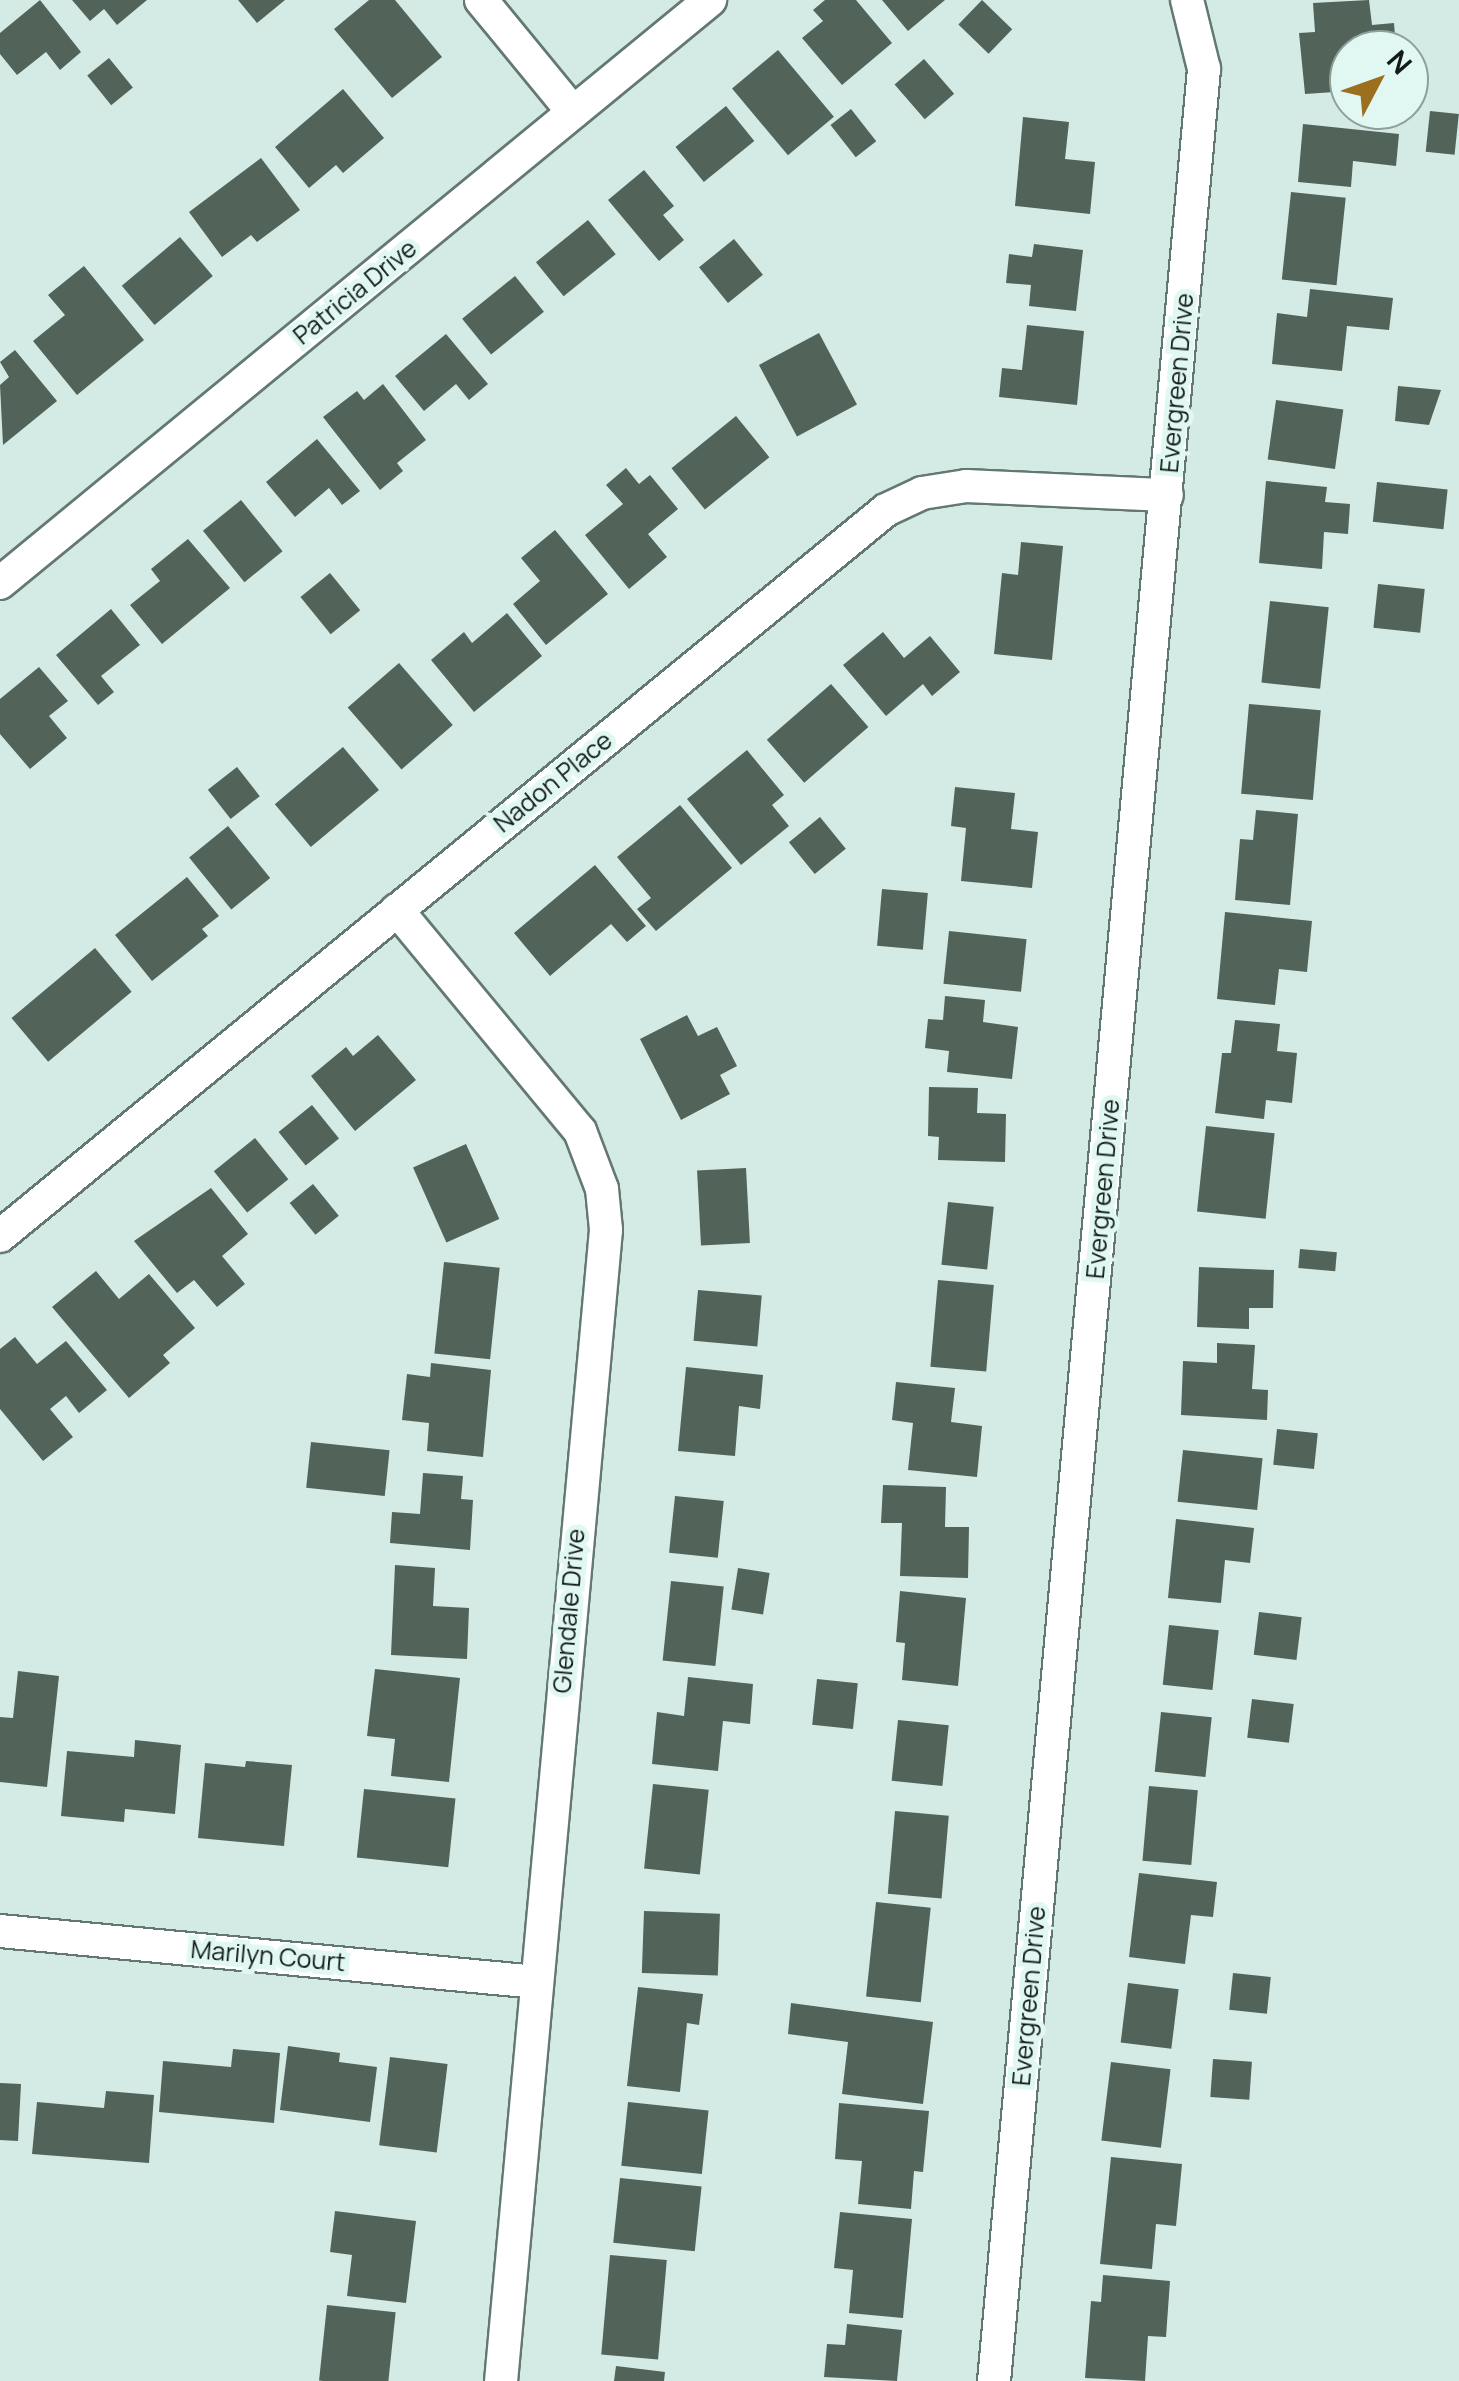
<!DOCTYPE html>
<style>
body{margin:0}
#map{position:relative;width:1459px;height:2381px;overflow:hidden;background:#d4ebe5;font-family:Manrope,sans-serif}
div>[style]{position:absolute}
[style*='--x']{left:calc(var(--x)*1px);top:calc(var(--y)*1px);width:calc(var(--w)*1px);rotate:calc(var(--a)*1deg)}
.building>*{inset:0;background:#526359;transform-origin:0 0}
.roads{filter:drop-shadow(2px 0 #637873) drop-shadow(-2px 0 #637873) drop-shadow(0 2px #637873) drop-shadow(0 -2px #637873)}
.street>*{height:32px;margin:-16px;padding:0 16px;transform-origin:16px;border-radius:16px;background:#fff}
span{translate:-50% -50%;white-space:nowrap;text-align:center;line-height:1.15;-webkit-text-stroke:10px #e1f8f2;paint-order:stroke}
.street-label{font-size:25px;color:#131b19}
.north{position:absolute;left:1329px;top:30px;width:100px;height:100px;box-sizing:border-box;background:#e1f8f2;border:2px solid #8fa09b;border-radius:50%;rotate:49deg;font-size:28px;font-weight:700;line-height:40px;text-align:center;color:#131b19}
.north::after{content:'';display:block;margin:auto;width:35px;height:45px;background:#9b6f1e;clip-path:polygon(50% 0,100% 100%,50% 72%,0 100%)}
</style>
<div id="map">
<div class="building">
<div style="clip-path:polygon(40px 0,81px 52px,60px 70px,46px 52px,17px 75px,0 54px,0 33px)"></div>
<div style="clip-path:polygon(72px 0,147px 0,117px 25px,104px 9px,90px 21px)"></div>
<div style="clip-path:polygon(238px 0,285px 0,257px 23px)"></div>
<div style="clip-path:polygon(369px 0,395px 0,442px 57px,392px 98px,334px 29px)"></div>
<div style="clip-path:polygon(825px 0,856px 0,892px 43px,842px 85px,802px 38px,823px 21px,813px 10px)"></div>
<div style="clip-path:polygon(882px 0,945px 0,908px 31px)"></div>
<div style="left:982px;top:0;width:42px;height:34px;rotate:44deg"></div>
<div style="clip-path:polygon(1369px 0,1372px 25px,1394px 23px,1396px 50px,1349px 50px,1349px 91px,1305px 94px,1299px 33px,1315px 32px,1313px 3px)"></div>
<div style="left:778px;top:50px;width:87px;height:60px;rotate:50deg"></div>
<div style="left:109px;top:58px;width:38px;height:28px;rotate:51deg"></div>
<div style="left:924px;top:59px;width:46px;height:39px;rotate:49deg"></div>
<div style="clip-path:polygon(343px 89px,384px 138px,343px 173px,336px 165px,309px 188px,275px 147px)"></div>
<div style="left:726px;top:106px;width:45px;height:65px;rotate:51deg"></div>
<div style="left:851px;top:109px;width:41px;height:26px;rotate:52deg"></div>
<div style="left:1430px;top:111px;width:29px;height:41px;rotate:6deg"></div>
<div style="clip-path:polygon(1023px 117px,1069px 122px,1065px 159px,1095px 162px,1090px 214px,1015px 206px)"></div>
<div style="clip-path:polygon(1303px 124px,1399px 134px,1396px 166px,1353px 161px,1351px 187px,1298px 182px)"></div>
<div style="clip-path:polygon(261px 158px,300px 210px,257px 242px,251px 235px,222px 257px,189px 212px)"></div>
<div style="clip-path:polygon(644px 170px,674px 206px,663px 215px,684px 240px,659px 261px,608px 200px)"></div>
<div style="left:1291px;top:192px;width:55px;height:88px;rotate:6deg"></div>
<div style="left:588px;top:220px;width:44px;height:67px;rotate:51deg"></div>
<div style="left:180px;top:237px;width:51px;height:76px;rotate:50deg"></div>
<div style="left:734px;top:239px;width:46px;height:45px;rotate:51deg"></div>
<div style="clip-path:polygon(1034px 244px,1083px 250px,1076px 311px,1029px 306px,1031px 285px,1006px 283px,1009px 254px,1032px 257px)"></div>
<div style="clip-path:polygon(84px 266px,144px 340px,77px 395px,33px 341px,65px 315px,48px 295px)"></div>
<div style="left:515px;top:276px;width:46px;height:68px;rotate:51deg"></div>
<div style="clip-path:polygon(1310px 289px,1393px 298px,1389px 330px,1347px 326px,1342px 371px,1272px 364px,1277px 313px,1307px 317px)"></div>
<div style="clip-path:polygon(1027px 325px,1084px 331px,1077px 405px,999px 397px,1002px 368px,1022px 370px)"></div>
<div style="left:819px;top:333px;width:81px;height:68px;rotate:62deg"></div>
<div style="clip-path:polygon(446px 334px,488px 384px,469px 400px,456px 384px,424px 411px,395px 376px)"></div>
<div style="clip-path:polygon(15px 350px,57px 401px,3px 445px,0 385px,9px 377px,0 362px)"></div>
<div style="clip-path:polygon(383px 384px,426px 440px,397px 463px,403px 471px,380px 490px,323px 417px,357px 391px,364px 400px)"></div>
<div style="clip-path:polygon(1398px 386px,1441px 390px,1429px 425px,1395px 421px)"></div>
<div style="left:1276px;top:400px;width:68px;height:60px;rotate:8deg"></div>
<div style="left:736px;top:416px;width:53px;height:83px;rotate:51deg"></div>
<div style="clip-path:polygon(317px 439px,360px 491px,342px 505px,329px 488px,295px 517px,266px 482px)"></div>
<div style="clip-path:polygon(626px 468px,639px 484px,650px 475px,678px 509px,648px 534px,667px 557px,629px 589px,585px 535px,623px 504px,606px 485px)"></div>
<div style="clip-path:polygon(1266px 481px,1327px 487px,1325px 502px,1350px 504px,1348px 534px,1324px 532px,1322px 569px,1259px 563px)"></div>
<div style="left:1377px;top:482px;width:71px;height:40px;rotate:6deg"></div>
<div style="left:241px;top:500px;width:66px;height:49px;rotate:51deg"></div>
<div style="clip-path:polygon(555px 530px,608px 594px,546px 645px,513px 604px,540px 581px,521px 558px)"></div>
<div style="clip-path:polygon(188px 539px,230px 588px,162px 644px,130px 605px,160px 581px,151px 569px)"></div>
<div style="clip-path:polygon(1021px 542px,1063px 546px,1052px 660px,994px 654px,1002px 573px,1018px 575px)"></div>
<div style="left:330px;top:573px;width:48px;height:38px;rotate:51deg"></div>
<div style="left:1378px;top:584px;width:47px;height:44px;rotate:6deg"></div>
<div style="left:1270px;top:601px;width:59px;height:82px;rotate:6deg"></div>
<div style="clip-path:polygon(111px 609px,140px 645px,101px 676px,114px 692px,98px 705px,56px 655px)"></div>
<div style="clip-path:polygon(507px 613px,542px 656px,474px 712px,431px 660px,464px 632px,472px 643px)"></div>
<div style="clip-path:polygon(883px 632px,904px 658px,930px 636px,960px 672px,932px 696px,923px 684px,886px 716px,843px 665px)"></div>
<div style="left:399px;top:663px;width:82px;height:68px;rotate:49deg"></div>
<div style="clip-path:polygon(39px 667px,68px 701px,49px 716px,67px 738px,30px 769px,0 734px,0 699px)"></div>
<div style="left:831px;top:684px;width:57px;height:85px;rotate:49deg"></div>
<div style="left:1249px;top:704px;width:72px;height:90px;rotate:5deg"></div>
<div style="left:343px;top:747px;width:56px;height:89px;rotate:50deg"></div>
<div style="clip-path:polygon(747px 750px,784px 795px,772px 805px,789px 826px,741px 865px,687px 799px)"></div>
<div style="left:237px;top:767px;width:37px;height:37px;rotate:52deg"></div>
<div style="clip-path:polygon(955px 787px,1015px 793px,1011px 829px,1038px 832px,1032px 888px,961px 881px,966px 828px,951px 826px)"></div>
<div style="clip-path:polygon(680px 805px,732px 868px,656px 931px,637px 909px,651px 898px,617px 857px)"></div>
<div style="clip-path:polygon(1256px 810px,1298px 814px,1290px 905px,1235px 900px,1240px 839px,1253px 840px)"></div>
<div style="left:820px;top:817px;width:41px;height:40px;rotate:51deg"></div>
<div style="left:228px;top:826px;width:67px;height:50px;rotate:51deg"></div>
<div style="clip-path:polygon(595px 865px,646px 926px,627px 942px,611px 924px,550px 976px,514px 933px)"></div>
<div style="clip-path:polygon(187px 877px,219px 916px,202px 929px,208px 936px,152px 981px,115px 935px)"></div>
<div style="left:882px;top:889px;width:46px;height:57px;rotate:5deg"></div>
<div style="clip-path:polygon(1225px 912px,1312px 921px,1307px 972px,1279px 969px,1275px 1005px,1217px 999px)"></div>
<div style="left:949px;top:931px;width:78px;height:53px;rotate:6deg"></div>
<div style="left:95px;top:948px;width:57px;height:109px;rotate:50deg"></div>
<div style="clip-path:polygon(945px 996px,985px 1000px,983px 1022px,1018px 1027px,1012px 1079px,947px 1072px,949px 1051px,925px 1048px,928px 1019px,943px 1020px)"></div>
<div style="clip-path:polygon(687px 1015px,698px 1036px,717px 1027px,737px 1066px,720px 1075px,730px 1094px,681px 1120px,640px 1039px)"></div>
<div style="clip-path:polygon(1235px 1020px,1280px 1024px,1277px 1051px,1297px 1053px,1292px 1103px,1266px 1100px,1264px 1119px,1215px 1113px,1222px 1053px,1231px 1053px)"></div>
<div style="clip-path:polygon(378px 1035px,416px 1080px,355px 1131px,311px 1076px,346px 1047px,353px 1056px)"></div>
<div style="clip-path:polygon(929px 1087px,978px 1088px,977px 1113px,1006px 1114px,1005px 1162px,938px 1160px,939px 1137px,928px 1136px)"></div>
<div style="left:312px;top:1105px;width:43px;height:43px;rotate:51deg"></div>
<div style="left:1206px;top:1126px;width:69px;height:86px;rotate:6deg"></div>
<div style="left:255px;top:1138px;width:53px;height:53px;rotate:51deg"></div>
<div style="left:466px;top:1144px;width:82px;height:58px;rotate:66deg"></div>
<div style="left:746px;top:1168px;width:75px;height:49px;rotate:87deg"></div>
<div style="left:313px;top:1184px;width:41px;height:30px;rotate:51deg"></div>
<div style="clip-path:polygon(211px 1188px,248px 1234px,222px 1256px,245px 1284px,217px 1307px,194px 1280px,177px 1293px,134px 1241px)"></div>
<div style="left:948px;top:1202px;width:46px;height:63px;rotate:6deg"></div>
<div style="left:1300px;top:1249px;width:37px;height:19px;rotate:5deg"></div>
<div style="left:444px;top:1262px;width:56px;height:92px;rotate:6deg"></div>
<div style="clip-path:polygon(1199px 1267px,1274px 1270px,1273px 1308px,1249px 1308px,1249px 1329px,1197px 1327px)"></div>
<div style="clip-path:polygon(96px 1271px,119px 1299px,149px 1274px,195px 1328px,163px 1355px,170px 1363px,129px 1398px,52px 1307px)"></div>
<div style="left:938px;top:1280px;width:56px;height:87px;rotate:5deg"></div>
<div style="left:698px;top:1290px;width:64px;height:51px;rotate:5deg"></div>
<div style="clip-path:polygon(15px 1337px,37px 1364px,66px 1341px,107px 1390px,79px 1413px,66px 1396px,50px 1409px,73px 1437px,43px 1461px,0 1409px,0 1349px)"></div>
<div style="clip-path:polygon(1217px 1343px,1255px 1345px,1252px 1389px,1268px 1390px,1267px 1420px,1181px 1415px,1183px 1361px,1217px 1363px)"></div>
<div style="clip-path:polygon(431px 1363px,491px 1370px,483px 1457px,427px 1451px,429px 1423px,402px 1420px,407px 1374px,430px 1377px)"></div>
<div style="clip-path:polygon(686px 1367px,763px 1375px,760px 1409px,739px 1406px,735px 1456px,678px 1451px)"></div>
<div style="clip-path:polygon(896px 1382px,955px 1388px,951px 1422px,982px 1426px,977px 1477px,908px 1470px,913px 1423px,892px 1420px)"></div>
<div style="left:1277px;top:1429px;width:41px;height:36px;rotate:6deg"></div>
<div style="left:311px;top:1442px;width:79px;height:46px;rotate:6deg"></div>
<div style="left:1183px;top:1450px;width:80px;height:52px;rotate:6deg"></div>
<div style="clip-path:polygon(423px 1473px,463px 1476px,461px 1499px,473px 1500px,470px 1550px,390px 1543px,392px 1512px,420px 1514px)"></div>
<div style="clip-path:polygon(883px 1485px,946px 1487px,945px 1527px,969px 1527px,968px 1578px,900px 1576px,902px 1523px,881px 1523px)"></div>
<div style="left:675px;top:1496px;width:49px;height:57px;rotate:6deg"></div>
<div style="clip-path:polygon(1176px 1519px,1254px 1528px,1250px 1563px,1225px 1560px,1221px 1603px,1168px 1598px)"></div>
<div style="clip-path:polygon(395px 1565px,435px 1568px,433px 1606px,469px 1608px,467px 1659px,391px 1655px)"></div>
<div style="left:738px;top:1568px;width:32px;height:42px;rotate:9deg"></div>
<div style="left:671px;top:1581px;width:53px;height:80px;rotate:6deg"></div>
<div style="clip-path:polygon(900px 1591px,966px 1598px,958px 1686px,902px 1680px,905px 1643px,896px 1642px)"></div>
<div style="left:1259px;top:1612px;width:43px;height:43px;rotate:7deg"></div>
<div style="left:1169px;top:1625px;width:50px;height:60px;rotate:6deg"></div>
<div style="clip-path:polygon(375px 1669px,460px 1678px,449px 1782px,391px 1776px,395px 1739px,367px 1736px)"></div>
<div style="clip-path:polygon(18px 1671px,59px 1676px,47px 1787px,0 1782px,0 1717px,13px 1718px)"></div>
<div style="clip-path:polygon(688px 1677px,753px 1684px,750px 1724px,723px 1721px,718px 1771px,652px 1764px,657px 1712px,684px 1716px)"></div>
<div style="left:817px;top:1679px;width:41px;height:46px;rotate:6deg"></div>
<div style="left:1252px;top:1699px;width:42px;height:39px;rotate:7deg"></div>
<div style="left:1161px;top:1712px;width:51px;height:60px;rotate:6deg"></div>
<div style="left:898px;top:1720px;width:51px;height:61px;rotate:6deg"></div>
<div style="clip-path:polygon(135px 1740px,181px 1745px,175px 1814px,125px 1809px,124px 1822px,61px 1816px,67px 1751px,134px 1757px)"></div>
<div style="clip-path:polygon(246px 1761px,292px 1765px,284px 1846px,198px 1838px,205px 1763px,245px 1767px)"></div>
<div style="left:653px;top:1784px;width:56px;height:85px;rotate:6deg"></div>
<div style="left:1149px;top:1786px;width:49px;height:75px;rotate:5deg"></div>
<div style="left:364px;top:1789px;width:92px;height:69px;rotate:6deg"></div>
<div style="left:895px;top:1811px;width:54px;height:83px;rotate:5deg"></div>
<div style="clip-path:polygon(1139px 1873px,1217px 1882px,1213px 1917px,1191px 1915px,1185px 1964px,1129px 1957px)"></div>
<div style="left:876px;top:1902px;width:55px;height:95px;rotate:6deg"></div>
<div style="left:644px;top:1911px;width:76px;height:62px;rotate:2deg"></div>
<div style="left:1233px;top:1973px;width:38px;height:37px;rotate:6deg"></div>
<div style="left:1128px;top:1983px;width:51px;height:60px;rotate:7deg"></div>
<div style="clip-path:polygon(638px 1987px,703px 1994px,699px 2025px,687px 2023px,680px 2092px,627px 2086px)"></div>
<div style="clip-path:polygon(791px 2003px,933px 2022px,923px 2104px,842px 2094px,848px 2042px,788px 2034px)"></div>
<div style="clip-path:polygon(288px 2046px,340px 2053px,339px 2062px,377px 2067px,370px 2122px,280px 2110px)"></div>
<div style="clip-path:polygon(233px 2049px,280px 2053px,274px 2123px,159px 2112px,163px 2061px,231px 2067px)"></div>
<div style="left:390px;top:2057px;width:58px;height:89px;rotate:7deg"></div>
<div style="left:1213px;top:2059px;width:39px;height:38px;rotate:4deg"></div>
<div style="left:1111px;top:2062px;width:60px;height:79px;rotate:7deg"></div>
<div style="clip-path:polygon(0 2083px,21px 2084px,18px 2141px,0 2140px)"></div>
<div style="clip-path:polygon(106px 2091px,154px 2095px,149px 2163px,32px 2154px,37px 2102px,104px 2108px)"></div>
<div style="left:628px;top:2102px;width:81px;height:64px;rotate:6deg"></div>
<div style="clip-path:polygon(839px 2103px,929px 2111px,923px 2172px,914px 2171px,911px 2209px,858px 2204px,862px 2161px,835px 2159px)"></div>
<div style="clip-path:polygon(1111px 2157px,1182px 2164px,1176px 2226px,1156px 2224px,1152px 2269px,1100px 2264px)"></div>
<div style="left:620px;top:2178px;width:82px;height:65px;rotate:6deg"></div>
<div style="clip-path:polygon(335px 2211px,416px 2221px,406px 2303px,347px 2296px,352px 2255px,330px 2252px)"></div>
<div style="clip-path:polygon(840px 2212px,912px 2219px,903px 2318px,849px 2313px,853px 2270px,834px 2268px)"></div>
<div style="left:610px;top:2255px;width:57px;height:100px;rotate:5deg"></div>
<div style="clip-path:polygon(1103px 2275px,1170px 2281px,1166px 2337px,1148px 2336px,1145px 2381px,1085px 2378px,1091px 2301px,1101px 2302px)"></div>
<div style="left:327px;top:2305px;width:69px;height:76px;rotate:6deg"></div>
<div style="clip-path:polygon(847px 2324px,902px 2330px,897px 2381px,824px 2377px,827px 2344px,845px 2345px)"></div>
<div style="clip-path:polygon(616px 2366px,665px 2372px,664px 2381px,614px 2381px)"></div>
</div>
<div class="roads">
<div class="street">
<div style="--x:481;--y:0;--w:145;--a:50.6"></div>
<div style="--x:0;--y:583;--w:919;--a:-39.39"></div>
<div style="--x:397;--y:910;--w:287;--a:50.4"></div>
<div style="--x:580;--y:1131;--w:62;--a:69.2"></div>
<div style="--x:602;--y:1189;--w:41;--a:84.4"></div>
<div style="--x:606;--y:1230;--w:1156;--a:95.21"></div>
<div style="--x:0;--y:1236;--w:1145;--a:-39.33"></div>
<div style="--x:886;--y:510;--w:40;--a:-25"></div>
<div style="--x:922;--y:493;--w:45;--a:-9"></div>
<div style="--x:966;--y:486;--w:201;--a:2.6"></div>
<div style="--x:0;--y:1931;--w:539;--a:5.43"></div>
<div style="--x:994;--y:2381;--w:2322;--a:-84.81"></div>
<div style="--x:1204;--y:69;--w:71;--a:-103.8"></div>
</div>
</div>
<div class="street-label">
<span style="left:355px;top:292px;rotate:-39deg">Patricia Drive</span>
<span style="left:1177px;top:383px;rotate:-85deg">Evergreen Drive</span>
<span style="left:553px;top:782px;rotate:-39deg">Nadon Place</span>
<span style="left:1103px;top:1189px;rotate:-85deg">Evergreen Drive</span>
<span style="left:569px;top:1611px;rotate:-85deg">Glendale Drive</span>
<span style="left:268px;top:1956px;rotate:5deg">Marilyn Court</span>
<span style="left:1029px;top:1996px;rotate:-85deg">Evergreen Drive</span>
</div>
<div class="north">N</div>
</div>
